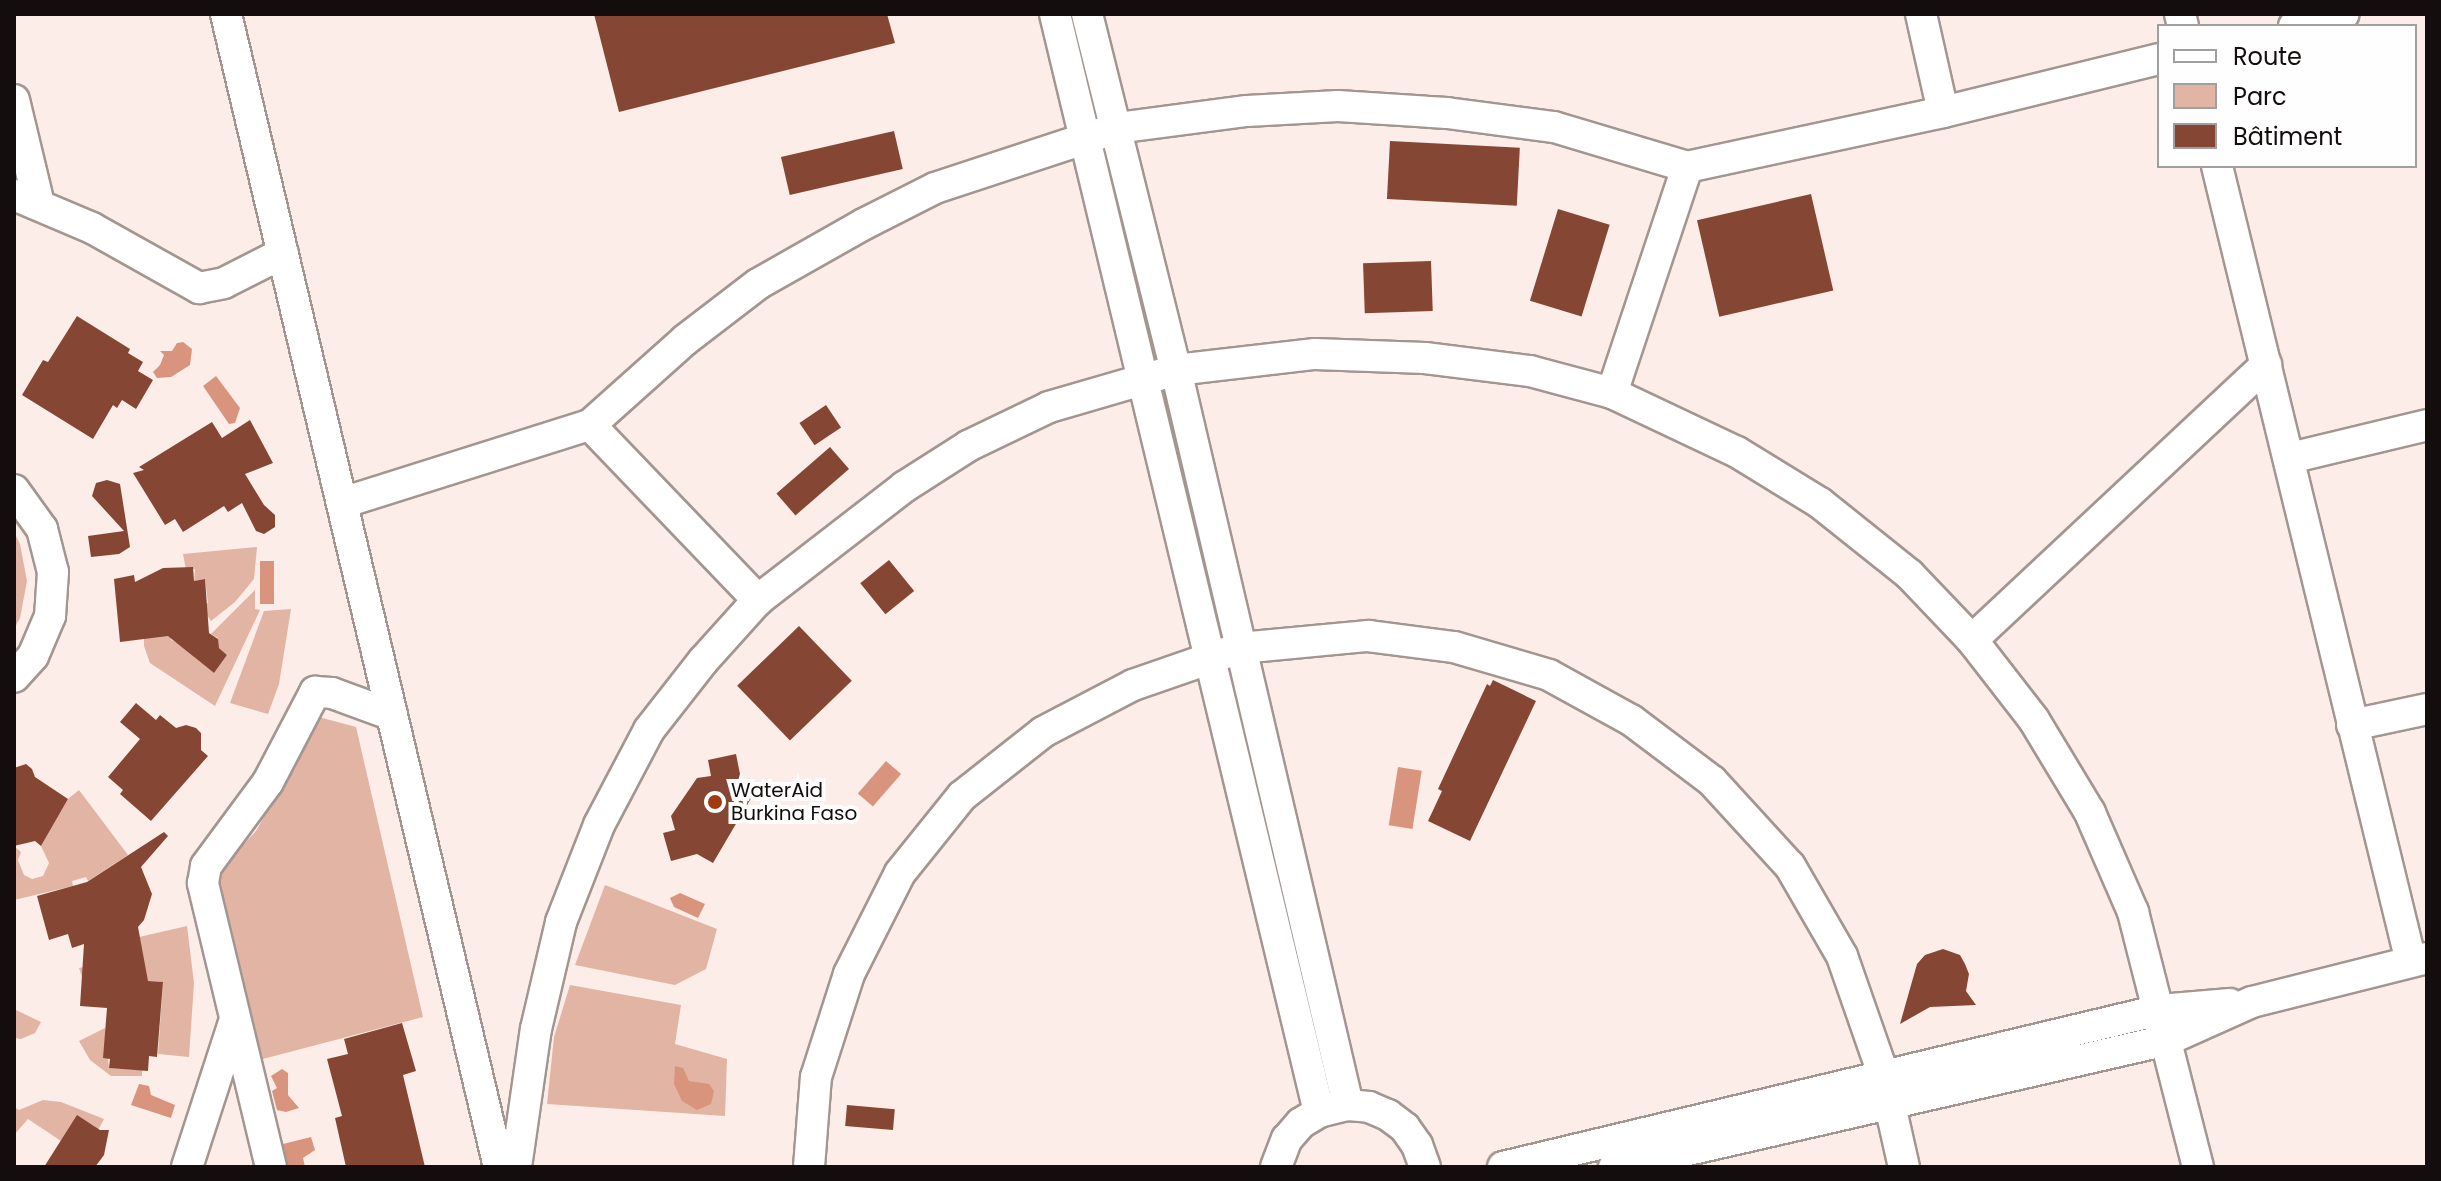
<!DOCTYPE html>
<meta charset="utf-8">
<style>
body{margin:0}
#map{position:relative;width:2441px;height:1181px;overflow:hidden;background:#fcede8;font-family:Poppins,sans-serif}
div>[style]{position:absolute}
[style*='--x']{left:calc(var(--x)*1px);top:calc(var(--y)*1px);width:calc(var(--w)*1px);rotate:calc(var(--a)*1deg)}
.green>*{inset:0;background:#e2b4a4}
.water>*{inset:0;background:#d9947d;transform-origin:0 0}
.building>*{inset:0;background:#854733;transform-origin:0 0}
.roads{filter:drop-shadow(2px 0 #a39691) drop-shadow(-2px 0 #a39691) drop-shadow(0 2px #a39691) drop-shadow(0 -2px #a39691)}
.street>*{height:30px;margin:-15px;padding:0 15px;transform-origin:15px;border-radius:15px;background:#fff}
.dots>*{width:22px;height:22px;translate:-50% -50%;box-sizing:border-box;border:4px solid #fefefe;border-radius:50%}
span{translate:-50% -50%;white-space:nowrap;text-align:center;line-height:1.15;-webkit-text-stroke:8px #fefefe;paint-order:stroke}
.poi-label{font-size:20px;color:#130e0d}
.left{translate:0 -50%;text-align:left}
.frame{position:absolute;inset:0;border:16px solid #130e0d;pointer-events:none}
.legend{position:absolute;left:2157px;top:24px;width:260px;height:144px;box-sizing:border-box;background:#fefefe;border:2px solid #a09e9e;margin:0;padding:10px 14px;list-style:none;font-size:24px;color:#130e0d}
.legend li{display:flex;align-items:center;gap:16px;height:40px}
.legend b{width:40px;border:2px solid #a09e9e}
</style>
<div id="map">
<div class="green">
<div style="clip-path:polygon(14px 532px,20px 544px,27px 581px,20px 618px,14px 629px)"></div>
<div style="clip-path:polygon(257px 547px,254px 579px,235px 602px,211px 621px,200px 605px,208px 603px,205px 579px,194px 581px,195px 569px,186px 570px,183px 554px)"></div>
<div style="clip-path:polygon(255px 590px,255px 609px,260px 610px,215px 706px,150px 663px,144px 646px,144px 624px,178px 621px,171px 640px,198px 649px,194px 657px,214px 673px,227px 655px,216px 645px,218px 638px,211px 634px)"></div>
<div style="clip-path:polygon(291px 609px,279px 684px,268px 714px,230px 703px,264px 611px)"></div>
<div style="clip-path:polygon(315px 716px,356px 727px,423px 1017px,259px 1060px,217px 873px,256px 831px,297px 759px)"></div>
<div style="clip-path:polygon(79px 790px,128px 855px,88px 881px,86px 877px,72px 881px,73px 886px,14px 900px,14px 846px,21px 852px,18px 860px,24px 875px,32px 879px,43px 876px,49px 863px,41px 846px,68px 799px)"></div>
<div style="clip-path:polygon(605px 885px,717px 929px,706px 969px,675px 985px,575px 965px)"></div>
<div style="clip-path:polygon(187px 926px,194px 983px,189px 1057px,158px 1054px,163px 982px,82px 977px,79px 968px,112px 962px,139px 937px)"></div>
<div style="clip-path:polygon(570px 985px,681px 1005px,675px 1044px,727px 1059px,725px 1116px,547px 1104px,554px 1037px)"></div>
<div style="clip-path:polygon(14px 1009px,41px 1022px,35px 1033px,21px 1039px,14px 1038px)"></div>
<div style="clip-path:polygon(105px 1028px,109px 1068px,142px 1070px,142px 1076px,111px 1076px,90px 1060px,79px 1041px)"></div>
<div style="clip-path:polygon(43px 1100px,61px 1102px,104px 1119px,97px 1132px,94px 1126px,77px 1116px,64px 1143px,28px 1119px,14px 1135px,14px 1107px,19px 1110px)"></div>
</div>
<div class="water">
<div style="clip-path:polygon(183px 342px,192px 349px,190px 365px,171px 377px,157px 378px,153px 372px,160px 365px,164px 355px,160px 351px,172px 351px,177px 343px)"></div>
<div style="clip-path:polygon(216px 376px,240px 408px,235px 423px,229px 424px,203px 386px)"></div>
<div style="left:260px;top:561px;width:14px;height:43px"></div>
<div style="left:886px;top:761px;width:20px;height:43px;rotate:41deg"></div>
<div style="left:1398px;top:767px;width:24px;height:59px;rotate:9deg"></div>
<div style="clip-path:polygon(680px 893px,705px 904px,698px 918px,674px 907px,670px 898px)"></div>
<div style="clip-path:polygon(675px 1066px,683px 1068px,689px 1081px,709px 1084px,714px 1091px,711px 1104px,697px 1110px,682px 1101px,674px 1084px)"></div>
<div style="clip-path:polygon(282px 1069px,288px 1073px,288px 1095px,299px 1108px,286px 1112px,277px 1110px,272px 1091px,277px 1088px,271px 1076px)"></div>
<div style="clip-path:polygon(139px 1084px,149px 1086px,151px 1095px,175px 1105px,171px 1118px,131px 1105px)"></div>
<div style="clip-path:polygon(311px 1137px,315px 1150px,303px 1158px,305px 1167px,288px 1167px,283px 1144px)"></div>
</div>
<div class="building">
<div style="clip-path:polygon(594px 14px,887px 14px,895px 43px,619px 112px)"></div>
<div style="left:894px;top:131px;width:39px;height:116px;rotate:77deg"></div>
<div style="left:1390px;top:141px;width:130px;height:58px;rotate:3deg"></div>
<div style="left:1811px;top:194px;width:99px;height:117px;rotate:77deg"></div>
<div style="left:1558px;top:209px;width:54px;height:96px;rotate:17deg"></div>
<div style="left:1431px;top:261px;width:50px;height:68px;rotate:88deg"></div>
<div style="clip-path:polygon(77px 316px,130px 349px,128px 353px,143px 362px,138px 371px,153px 380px,136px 409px,122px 400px,117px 408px,113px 405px,93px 439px,22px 395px,43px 360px,48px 362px)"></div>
<div style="left:826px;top:405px;width:27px;height:32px;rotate:56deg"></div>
<div style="clip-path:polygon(250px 420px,273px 463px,245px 474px,264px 505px,275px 515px,275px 527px,264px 534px,256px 531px,242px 503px,228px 512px,224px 506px,183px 532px,175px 519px,165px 525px,133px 473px,144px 470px,139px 467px,212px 422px,222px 438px)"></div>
<div style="left:830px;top:447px;width:29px;height:71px;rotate:49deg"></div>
<div style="clip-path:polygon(107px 480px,120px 484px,130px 547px,119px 554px,91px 557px,88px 536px,124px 531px,92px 496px,96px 483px)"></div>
<div style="left:889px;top:560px;width:40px;height:37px;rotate:51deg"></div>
<div style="clip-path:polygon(193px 567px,194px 581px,205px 579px,209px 633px,218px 639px,219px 648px,227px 655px,214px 673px,168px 636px,120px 642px,114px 579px,134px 575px,135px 582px,163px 568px)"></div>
<div style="left:799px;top:626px;width:76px;height:86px;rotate:46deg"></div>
<div style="clip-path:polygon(1493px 680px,1536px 701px,1470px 841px,1428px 821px,1442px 791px,1438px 789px,1487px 684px,1490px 686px)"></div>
<div style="clip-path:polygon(136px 703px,156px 720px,160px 715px,176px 728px,186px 725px,196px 728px,201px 733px,201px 750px,208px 756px,151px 821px,120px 794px,123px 790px,108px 777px,140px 739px,120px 722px)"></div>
<div style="clip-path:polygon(736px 754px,741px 779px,757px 788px,713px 863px,697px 854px,671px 861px,663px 833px,675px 830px,671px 816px,697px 778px,711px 776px,708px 760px)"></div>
<div style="clip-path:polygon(26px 764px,32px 769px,35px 777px,68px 799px,41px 846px,35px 841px,14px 846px,14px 768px)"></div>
<div style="clip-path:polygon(164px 832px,168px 836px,141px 867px,152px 894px,144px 920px,138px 927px,148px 981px,163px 982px,157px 1057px,149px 1056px,148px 1071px,109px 1068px,110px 1059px,103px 1058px,107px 1008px,80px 1006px,84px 944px,72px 948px,68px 934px,49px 940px,37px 896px,87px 882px)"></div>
<div style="clip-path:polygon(1943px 949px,1960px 955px,1965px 964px,1969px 974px,1966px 991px,1976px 1005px,1930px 1007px,1900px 1024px,1917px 964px,1925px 955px)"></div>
<div style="clip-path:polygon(402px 1023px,416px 1071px,403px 1075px,425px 1167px,346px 1167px,335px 1118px,342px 1116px,327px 1059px,348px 1054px,344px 1039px)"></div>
<div style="left:847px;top:1105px;width:48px;height:21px;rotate:5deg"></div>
<div style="clip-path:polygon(77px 1115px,100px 1130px,109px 1130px,104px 1155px,95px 1167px,44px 1167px)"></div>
</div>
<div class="roads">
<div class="street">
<div style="--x:226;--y:14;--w:1185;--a:76.68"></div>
<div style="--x:1055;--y:14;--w:1129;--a:76.48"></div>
<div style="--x:1087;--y:14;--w:367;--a:76"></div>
<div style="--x:1176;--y:370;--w:755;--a:76.83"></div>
<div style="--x:1921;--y:14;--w:100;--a:77.3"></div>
<div style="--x:2180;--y:14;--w:12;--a:76"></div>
<div style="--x:2294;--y:26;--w:51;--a:-13.5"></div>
<div style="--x:14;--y:100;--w:107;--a:76.5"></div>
<div style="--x:2217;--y:166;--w:819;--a:76.3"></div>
<div style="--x:14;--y:195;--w:85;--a:22.9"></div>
<div style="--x:92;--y:228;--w:123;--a:29.3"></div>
<div style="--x:199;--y:288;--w:25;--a:-11"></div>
<div style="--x:224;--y:283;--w:66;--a:-27"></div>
<div style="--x:1612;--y:393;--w:238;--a:-71.6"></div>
<div style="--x:590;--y:425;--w:127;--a:-41.8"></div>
<div style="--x:685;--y:340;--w:92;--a:-37.5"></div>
<div style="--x:758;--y:284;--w:122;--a:-29.5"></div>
<div style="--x:864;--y:224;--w:80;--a:-26.9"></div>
<div style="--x:935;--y:188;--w:192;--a:-18.2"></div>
<div style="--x:1117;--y:128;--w:131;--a:-7.5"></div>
<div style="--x:1247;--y:111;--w:91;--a:-3.1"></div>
<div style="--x:1338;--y:106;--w:109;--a:3.7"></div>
<div style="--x:1447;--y:113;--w:108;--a:7.5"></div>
<div style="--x:1554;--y:127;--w:139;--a:16.7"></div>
<div style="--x:1687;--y:167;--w:262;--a:-12.1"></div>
<div style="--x:1943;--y:112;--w:222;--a:-13.8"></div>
<div style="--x:2290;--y:458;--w:141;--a:-13.5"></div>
<div style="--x:14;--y:490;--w:48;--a:54.3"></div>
<div style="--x:42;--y:529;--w:44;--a:75.7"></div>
<div style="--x:53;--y:572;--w:44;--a:93.9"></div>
<div style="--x:50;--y:616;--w:43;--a:113"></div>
<div style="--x:33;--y:656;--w:28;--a:132"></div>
<div style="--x:342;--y:503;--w:260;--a:-17.5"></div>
<div style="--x:590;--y:425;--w:243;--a:46.2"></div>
<div style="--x:1972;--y:640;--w:403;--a:-43.1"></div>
<div style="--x:2352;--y:725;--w:77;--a:-12"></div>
<div style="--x:187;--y:1167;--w:152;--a:-72"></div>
<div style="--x:271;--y:1167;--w:292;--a:-103.5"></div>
<div style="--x:203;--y:883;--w:17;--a:-80"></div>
<div style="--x:206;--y:866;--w:104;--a:-53.6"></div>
<div style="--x:268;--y:782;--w:102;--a:-62.4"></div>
<div style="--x:315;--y:692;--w:17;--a:3"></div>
<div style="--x:332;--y:693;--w:64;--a:20.1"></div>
<div style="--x:516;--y:1167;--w:139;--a:-81.8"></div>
<div style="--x:536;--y:1029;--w:110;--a:-76.8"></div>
<div style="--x:561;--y:922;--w:104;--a:-68.6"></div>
<div style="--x:599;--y:825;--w:107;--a:-62.2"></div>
<div style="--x:649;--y:730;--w:88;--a:-52"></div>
<div style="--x:703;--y:661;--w:82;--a:-48"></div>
<div style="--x:758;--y:600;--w:185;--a:-37.7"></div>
<div style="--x:904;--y:487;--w:76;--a:-32.6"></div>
<div style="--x:968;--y:446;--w:90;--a:-25.7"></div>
<div style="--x:1049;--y:407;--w:132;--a:-16.2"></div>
<div style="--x:1176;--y:370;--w:140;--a:-6.6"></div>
<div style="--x:1315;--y:354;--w:110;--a:2.1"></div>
<div style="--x:1425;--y:358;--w:106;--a:7.1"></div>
<div style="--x:1530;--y:371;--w:85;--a:15"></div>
<div style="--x:1612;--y:393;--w:138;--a:25.3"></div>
<div style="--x:1737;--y:452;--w:97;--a:31.6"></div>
<div style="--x:1820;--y:503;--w:114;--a:38.6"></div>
<div style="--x:1909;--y:574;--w:91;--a:46.3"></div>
<div style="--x:1972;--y:640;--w:101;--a:52.2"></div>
<div style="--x:2034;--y:720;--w:109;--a:58.9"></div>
<div style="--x:2090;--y:813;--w:108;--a:66.5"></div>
<div style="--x:2133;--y:912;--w:263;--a:75.7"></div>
<div style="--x:809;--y:1167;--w:90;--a:-85.6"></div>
<div style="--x:816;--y:1077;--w:108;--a:-72.2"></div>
<div style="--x:849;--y:974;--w:113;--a:-63.2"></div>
<div style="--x:900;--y:873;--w:99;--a:-51.2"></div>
<div style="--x:962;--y:796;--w:103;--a:-38.3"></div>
<div style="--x:1043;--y:732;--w:102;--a:-27.6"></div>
<div style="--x:1133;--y:685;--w:113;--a:-19.1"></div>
<div style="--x:1240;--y:648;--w:129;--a:-5.4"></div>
<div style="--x:1368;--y:636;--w:87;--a:7.3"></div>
<div style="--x:1454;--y:647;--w:99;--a:16.4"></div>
<div style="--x:1549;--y:675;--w:94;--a:28.8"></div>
<div style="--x:1631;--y:720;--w:101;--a:37"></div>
<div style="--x:1712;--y:781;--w:115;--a:47.5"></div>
<div style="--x:1790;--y:866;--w:104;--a:60"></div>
<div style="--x:1842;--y:956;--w:125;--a:70.8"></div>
<div style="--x:1883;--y:1074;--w:95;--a:77.3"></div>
<div style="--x:1276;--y:1167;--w:30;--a:-69"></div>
<div style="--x:1287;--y:1139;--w:21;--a:-49"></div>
<div style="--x:1301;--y:1123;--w:21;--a:-31"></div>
<div style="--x:1319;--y:1112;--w:30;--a:-14"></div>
<div style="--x:1348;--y:1105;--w:21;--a:5"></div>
<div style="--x:1369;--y:1107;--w:21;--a:23"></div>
<div style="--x:1388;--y:1115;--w:21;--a:37"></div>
<div style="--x:1405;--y:1128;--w:21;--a:55"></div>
<div style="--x:1417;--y:1145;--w:23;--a:70"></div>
<div style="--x:1503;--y:1167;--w:675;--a:-13.44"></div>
<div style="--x:2160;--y:1010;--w:70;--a:-4.9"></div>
<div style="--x:1614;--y:1167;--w:567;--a:-12.93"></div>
<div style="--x:2167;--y:1040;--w:93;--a:-24.1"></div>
<div style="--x:2252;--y:1002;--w:180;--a:-14.1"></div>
</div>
</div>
<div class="dots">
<div style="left:715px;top:802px;background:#a03a13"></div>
</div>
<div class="poi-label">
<span class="left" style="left:731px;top:802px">WaterAid<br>Burkina Faso</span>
</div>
<div class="frame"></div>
<ul class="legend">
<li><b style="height:10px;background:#fff"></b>Route</li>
<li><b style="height:22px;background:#e2b4a4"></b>Parc</li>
<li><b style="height:22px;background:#854733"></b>Bâtiment</li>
</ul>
</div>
